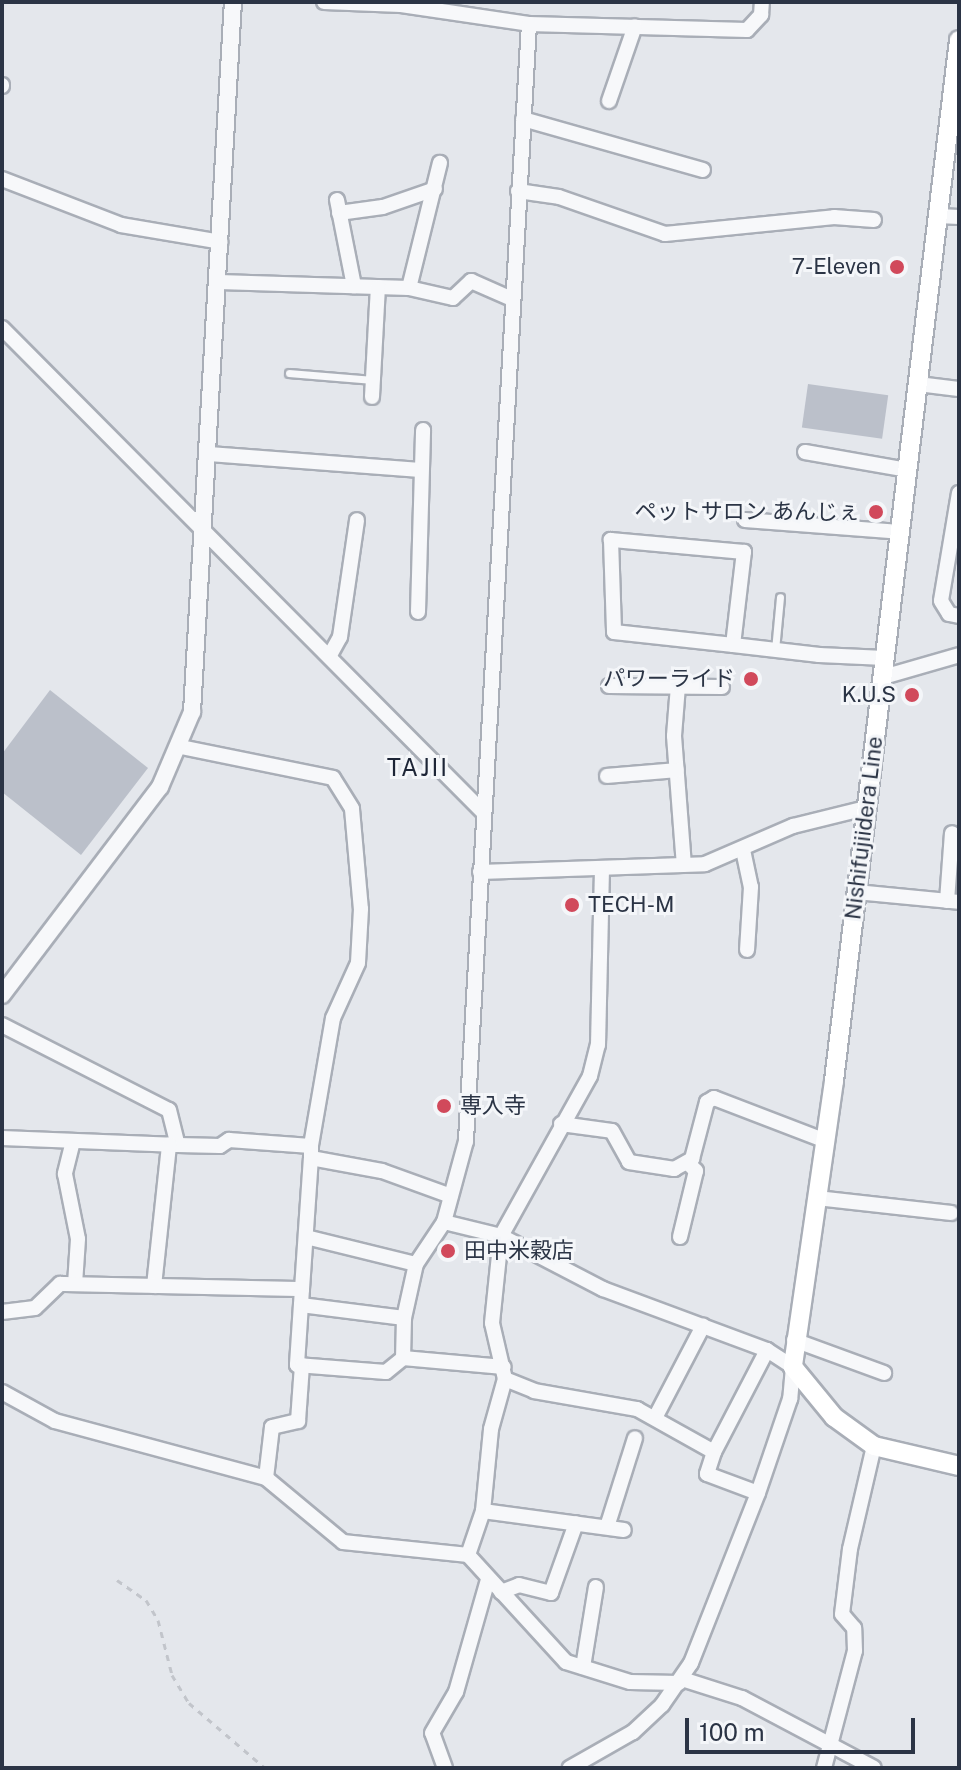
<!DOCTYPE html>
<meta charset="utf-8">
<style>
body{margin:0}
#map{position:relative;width:961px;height:1770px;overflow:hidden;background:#e4e7ec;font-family:"Public Sans","Noto Sans JP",sans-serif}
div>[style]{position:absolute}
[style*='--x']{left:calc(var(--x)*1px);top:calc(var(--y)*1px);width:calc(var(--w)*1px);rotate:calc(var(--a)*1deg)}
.building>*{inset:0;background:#bbc0ca;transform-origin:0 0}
.path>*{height:3px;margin-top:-1.5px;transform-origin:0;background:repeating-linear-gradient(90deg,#c2c5cb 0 6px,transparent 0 12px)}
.roads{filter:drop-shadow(2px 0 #a9aeb7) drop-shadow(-2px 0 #a9aeb7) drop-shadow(0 2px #a9aeb7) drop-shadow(0 -2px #a9aeb7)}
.service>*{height:7px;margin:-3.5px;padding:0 3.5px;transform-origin:3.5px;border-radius:3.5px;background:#f7f8fa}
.minor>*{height:14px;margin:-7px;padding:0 7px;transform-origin:7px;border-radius:7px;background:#f7f8fa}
.tertiary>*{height:16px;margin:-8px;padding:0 8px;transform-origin:8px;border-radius:8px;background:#f7f8fa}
.secondary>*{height:18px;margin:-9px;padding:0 9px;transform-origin:9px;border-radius:9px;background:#fff}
.dots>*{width:22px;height:22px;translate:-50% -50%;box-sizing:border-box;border:4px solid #f4f6f9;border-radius:50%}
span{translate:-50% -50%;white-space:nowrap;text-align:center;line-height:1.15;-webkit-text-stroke:6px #f4f6f9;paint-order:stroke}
.poi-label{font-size:22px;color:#2b3445}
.right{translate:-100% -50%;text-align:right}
.left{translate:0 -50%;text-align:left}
.street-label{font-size:22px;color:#2b3445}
.neighbourhood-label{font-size:24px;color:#1d2536;letter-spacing:2px}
.frame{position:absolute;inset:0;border:4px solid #2b3445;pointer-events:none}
.scale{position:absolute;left:685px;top:1718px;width:230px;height:36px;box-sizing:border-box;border:4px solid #2b3445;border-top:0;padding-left:10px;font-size:24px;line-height:28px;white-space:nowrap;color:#2b3445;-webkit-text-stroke:6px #f4f6f9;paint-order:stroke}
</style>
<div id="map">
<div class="building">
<div style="left:808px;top:384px;width:81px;height:44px;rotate:8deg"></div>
<div style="clip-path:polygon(50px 690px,148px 768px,81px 855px,2px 792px,2px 754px)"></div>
</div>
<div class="path">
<div style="--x:117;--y:1580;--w:35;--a:35"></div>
<div style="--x:146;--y:1600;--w:23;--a:59"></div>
<div style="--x:158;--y:1620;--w:57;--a:75.7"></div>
<div style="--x:172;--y:1675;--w:33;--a:59"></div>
<div style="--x:189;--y:1703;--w:100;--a:40.5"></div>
</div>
<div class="roads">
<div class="service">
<div style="--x:289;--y:373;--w:84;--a:4.8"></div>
<div style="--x:775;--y:650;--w:53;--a:-84.6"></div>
</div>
<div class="minor">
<div style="--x:324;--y:2;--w:77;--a:2.2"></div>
<div style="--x:401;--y:5;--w:129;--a:8.4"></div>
<div style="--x:529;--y:24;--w:218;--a:1.6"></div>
<div style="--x:747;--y:30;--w:21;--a:-47"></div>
<div style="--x:761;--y:15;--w:13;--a:-86"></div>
<div style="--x:529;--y:24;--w:1119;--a:93.23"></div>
<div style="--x:466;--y:1141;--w:84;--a:105.2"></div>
<div style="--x:444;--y:1222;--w:59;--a:13.8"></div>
<div style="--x:501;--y:1236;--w:115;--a:27.5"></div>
<div style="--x:603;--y:1289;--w:175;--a:20.4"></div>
<div style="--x:767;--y:1350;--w:31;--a:33"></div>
<div style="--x:793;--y:1367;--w:32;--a:95"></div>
<div style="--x:790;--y:1399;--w:99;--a:108.8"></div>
<div style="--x:758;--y:1493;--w:183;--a:111.5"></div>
<div style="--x:691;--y:1663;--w:51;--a:124.6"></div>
<div style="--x:662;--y:1705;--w:40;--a:137"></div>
<div style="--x:633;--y:1732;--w:73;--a:150.3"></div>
<div style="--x:2;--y:86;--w:1;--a:-90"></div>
<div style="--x:609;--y:101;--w:79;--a:-70.9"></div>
<div style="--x:523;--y:119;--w:187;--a:15.8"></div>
<div style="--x:2;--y:179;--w:128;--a:21.1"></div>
<div style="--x:121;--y:225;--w:101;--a:9.6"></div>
<div style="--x:518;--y:191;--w:41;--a:8.3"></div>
<div style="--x:559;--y:197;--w:112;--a:19.2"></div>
<div style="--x:665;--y:234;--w:170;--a:-5.7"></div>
<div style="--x:834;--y:217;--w:40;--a:4.3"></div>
<div style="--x:337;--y:200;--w:88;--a:78.8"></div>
<div style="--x:339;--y:213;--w:44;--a:-7.8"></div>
<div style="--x:383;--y:207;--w:55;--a:-19.1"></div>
<div style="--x:938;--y:216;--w:21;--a:3"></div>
<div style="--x:219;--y:282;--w:190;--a:1.8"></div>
<div style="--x:409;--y:288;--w:129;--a:-76.1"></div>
<div style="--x:409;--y:288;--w:45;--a:12.8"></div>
<div style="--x:453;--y:298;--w:25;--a:-43"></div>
<div style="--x:471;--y:281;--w:45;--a:23.7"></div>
<div style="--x:2;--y:328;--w:682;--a:45.18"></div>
<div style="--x:918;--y:384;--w:41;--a:7"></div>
<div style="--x:372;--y:397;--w:110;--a:-86.9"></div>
<div style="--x:805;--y:452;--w:105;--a:9.9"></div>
<div style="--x:209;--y:454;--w:212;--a:4.3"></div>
<div style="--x:959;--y:493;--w:109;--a:99.5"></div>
<div style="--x:941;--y:601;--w:15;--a:58"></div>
<div style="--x:949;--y:614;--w:10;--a:11"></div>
<div style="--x:745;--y:520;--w:155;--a:4.4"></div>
<div style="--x:418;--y:612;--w:182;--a:-88.4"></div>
<div style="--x:733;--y:645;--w:94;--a:-83.3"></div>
<div style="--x:744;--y:552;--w:134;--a:-174.8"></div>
<div style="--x:611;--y:540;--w:92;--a:88.1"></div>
<div style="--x:614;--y:632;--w:120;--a:6.2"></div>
<div style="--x:733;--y:645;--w:87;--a:6.6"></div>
<div style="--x:819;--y:655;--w:66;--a:2.6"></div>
<div style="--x:330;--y:655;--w:21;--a:-61"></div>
<div style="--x:340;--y:637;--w:118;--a:-81.7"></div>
<div style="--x:883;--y:677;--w:79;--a:-16.1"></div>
<div style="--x:609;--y:686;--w:113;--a:0.5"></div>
<div style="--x:678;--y:686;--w:50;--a:94.6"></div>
<div style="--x:674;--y:736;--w:129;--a:85.6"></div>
<div style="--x:181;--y:747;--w:155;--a:11.5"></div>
<div style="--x:333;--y:778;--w:36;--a:58"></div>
<div style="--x:352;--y:809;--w:100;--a:84.9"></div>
<div style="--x:361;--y:909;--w:54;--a:93.2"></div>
<div style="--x:358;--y:963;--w:60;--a:114.4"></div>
<div style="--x:333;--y:1018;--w:130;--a:99.8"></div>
<div style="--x:607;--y:776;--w:70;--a:-4.9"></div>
<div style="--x:743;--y:850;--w:38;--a:78"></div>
<div style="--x:751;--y:887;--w:63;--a:93.6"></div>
<div style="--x:480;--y:872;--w:225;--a:-2"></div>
<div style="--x:705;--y:864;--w:96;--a:-23.4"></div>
<div style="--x:793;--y:826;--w:75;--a:-13.9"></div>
<div style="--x:856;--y:892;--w:103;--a:5.5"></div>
<div style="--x:947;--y:901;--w:68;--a:-85.8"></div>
<div style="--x:2;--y:1025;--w:187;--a:27"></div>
<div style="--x:169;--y:1110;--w:36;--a:76"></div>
<div style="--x:178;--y:1145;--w:42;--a:1.4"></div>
<div style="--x:220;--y:1146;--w:11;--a:-34"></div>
<div style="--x:229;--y:1140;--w:82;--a:4.2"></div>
<div style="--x:311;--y:1146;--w:12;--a:90"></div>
<div style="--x:311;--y:1158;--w:72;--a:10.4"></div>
<div style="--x:382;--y:1171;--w:73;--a:19.9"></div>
<div style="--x:561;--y:1124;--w:51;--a:7.8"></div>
<div style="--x:612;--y:1131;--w:35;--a:61"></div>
<div style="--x:629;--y:1162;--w:46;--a:8.8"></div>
<div style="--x:674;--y:1169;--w:21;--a:-29"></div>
<div style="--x:692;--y:1159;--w:59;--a:-75.3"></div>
<div style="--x:707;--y:1102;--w:8;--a:-30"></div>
<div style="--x:714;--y:1098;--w:120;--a:21"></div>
<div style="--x:2;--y:1138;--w:176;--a:2.3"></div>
<div style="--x:73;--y:1141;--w:34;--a:104"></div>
<div style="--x:65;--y:1174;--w:66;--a:78.7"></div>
<div style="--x:78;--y:1239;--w:45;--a:93.8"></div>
<div style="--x:817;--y:1198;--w:135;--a:6.4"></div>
<div style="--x:306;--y:1237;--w:113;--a:13.8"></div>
<div style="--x:416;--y:1264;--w:50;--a:-56.3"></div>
<div style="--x:680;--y:1237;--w:68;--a:-76.4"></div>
<div style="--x:696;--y:1171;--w:11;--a:-135"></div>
<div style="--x:154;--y:1286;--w:142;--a:-83.9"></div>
<div style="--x:302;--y:1289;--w:131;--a:-86.1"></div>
<div style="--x:301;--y:1305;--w:104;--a:7.2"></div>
<div style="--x:404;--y:1318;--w:40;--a:91.4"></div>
<div style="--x:2;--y:1312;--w:33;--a:-7"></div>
<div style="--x:35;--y:1308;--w:35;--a:-44"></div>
<div style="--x:60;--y:1284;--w:242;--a:1.2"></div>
<div style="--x:302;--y:1289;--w:76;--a:93.8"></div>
<div style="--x:297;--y:1365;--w:89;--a:4.5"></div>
<div style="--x:386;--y:1372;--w:22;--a:-39"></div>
<div style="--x:403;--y:1358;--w:101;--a:5.1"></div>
<div style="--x:404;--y:1318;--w:55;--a:-77.5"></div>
<div style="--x:794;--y:1340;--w:96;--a:20.1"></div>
<div style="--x:505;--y:1379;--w:31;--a:22"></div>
<div style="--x:534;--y:1391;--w:105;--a:9.9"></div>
<div style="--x:637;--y:1409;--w:88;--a:29.2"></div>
<div style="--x:714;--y:1452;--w:115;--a:-62.5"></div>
<div style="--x:2;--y:1392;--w:60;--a:28.7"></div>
<div style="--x:55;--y:1421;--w:219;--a:15.1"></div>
<div style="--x:266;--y:1478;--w:100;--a:39.7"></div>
<div style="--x:343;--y:1542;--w:126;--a:5.9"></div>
<div style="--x:468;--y:1555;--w:145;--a:47.5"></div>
<div style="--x:566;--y:1662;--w:67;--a:17.4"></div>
<div style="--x:630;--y:1682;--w:49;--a:1.2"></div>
<div style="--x:656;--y:1416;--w:102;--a:-62.4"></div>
<div style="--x:714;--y:1452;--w:23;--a:108"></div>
<div style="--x:707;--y:1474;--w:54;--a:20.4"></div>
<div style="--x:266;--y:1478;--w:51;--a:-83.3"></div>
<div style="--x:272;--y:1427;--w:27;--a:-13"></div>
<div style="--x:298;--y:1421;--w:56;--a:-85.9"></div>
<div style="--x:483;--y:1511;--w:142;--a:7.7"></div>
<div style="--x:607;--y:1527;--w:93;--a:-72.5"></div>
<div style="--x:468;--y:1555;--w:46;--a:-71.2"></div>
<div style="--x:483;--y:1511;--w:82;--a:-84.4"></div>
<div style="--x:491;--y:1429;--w:52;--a:-74.4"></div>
<div style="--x:505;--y:1379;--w:57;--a:-103.1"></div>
<div style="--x:492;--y:1323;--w:87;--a:-84.1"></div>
<div style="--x:501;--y:1236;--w:183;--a:-60.9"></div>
<div style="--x:590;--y:1076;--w:32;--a:-76"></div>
<div style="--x:598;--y:1045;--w:176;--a:-88.7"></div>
<div style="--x:501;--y:1592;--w:19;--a:-21"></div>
<div style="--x:519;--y:1585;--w:33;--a:14"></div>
<div style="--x:551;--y:1593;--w:74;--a:-70.3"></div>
<div style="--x:583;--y:1667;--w:81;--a:-80.8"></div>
<div style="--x:682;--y:1679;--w:63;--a:17.6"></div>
<div style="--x:742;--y:1698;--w:149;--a:27.9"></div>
<div style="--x:445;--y:1768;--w:37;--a:-110"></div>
<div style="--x:432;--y:1733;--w:48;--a:-59.7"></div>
<div style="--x:456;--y:1692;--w:116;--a:-74.1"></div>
<div style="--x:824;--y:1768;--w:121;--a:-75.2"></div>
<div style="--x:855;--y:1651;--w:23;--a:-92"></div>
<div style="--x:854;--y:1628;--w:18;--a:-131"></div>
<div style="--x:842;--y:1614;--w:65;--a:-83"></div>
<div style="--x:850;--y:1549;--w:106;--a:-76.9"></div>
</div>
<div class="tertiary">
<div style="--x:2;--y:995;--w:261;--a:-52.8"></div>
<div style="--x:160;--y:787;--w:82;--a:-66.9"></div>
<div style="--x:192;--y:712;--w:711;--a:-86.7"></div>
</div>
<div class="secondary">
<div style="--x:959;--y:40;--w:1048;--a:96.85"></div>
<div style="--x:834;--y:1081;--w:289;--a:98.2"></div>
<div style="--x:793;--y:1367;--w:65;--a:50.6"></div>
<div style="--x:834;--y:1417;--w:49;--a:35.9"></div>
<div style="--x:874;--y:1446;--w:87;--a:13.2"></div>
</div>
</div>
<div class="dots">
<div style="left:897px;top:267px;background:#d1495b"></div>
<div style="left:876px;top:512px;background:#d1495b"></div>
<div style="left:751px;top:679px;background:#d1495b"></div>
<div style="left:912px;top:695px;background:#d1495b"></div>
<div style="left:572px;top:905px;background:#d1495b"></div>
<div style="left:444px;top:1106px;background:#d1495b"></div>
<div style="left:448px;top:1251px;background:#d1495b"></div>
</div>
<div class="poi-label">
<span class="right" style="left:881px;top:267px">7-Eleven</span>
<span class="right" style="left:860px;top:512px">ペットサロン あんじぇ</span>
<span class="right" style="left:735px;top:679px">パワーライド</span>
<span class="right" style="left:896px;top:695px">K.U.S</span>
<span class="left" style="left:588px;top:905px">TECH-M</span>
<span class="left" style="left:460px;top:1106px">専入寺</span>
<span class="left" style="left:464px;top:1251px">田中米穀店</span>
</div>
<div class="street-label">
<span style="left:864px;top:828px;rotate:-83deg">Nishifujiidera Line</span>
</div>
<div class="neighbourhood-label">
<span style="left:418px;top:768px">TAJII</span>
</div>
<div class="frame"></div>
<div class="scale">100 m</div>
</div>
